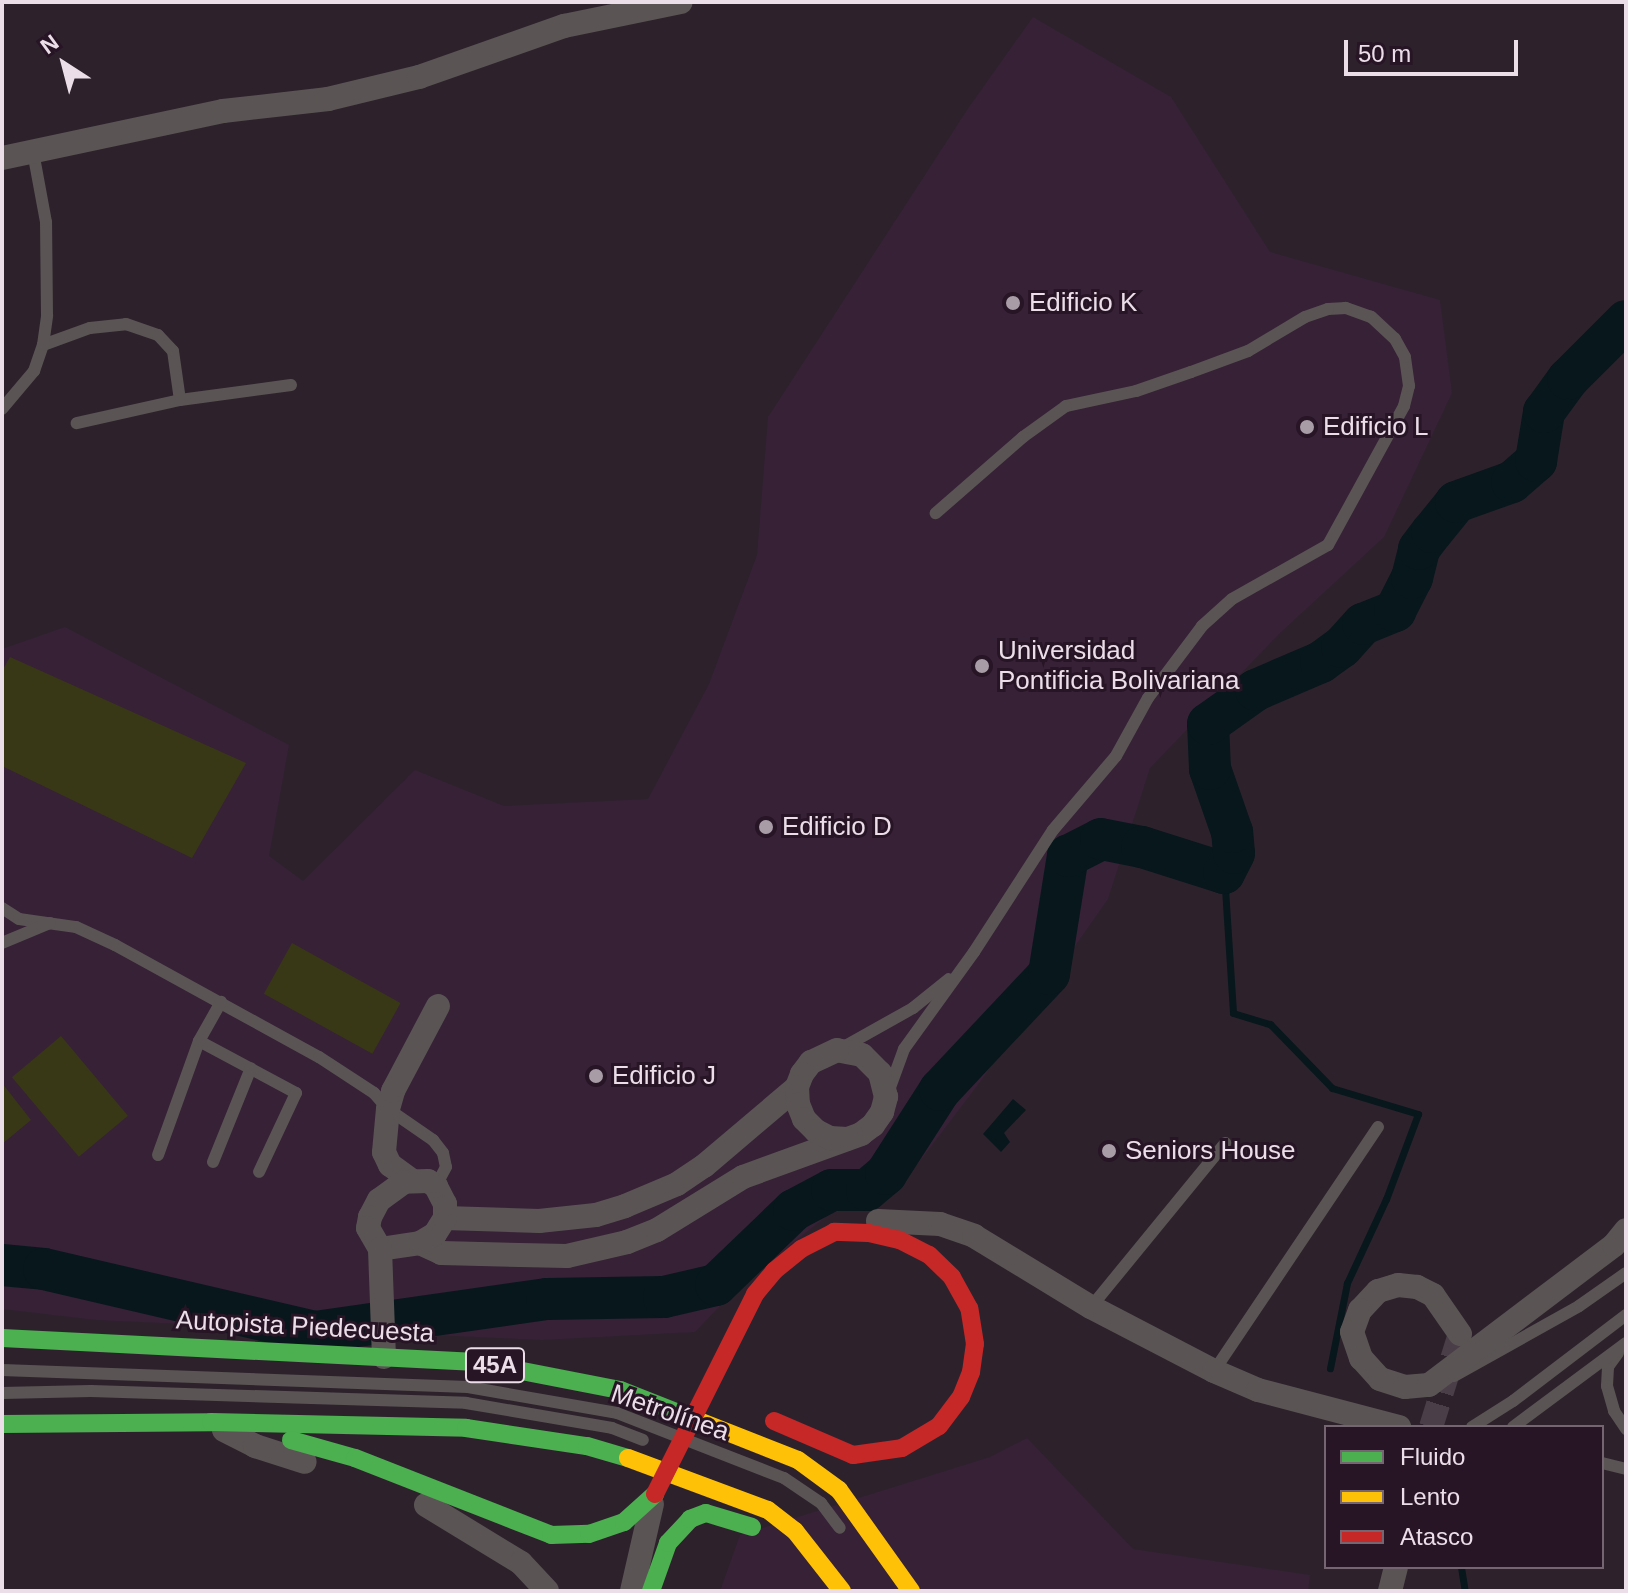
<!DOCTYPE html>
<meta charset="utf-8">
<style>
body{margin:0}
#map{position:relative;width:1628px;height:1593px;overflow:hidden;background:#2d222c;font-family:Helvetica,sans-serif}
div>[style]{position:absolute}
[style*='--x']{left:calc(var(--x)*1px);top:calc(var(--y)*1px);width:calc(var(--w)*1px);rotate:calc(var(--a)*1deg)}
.built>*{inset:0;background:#372136}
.green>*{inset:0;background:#393816;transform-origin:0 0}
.water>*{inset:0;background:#08171c}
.stream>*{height:7px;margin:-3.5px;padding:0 3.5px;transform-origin:3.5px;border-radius:3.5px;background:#08171c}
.river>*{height:42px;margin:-21px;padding:0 21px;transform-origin:21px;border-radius:21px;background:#08171c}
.street-tunnel>*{height:24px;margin-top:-12px;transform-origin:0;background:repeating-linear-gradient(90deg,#4a3e48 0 24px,transparent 0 36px)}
.lane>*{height:12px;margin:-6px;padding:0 6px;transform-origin:6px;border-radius:6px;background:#5a5554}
.street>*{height:24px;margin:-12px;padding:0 12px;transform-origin:12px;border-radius:12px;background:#5a5554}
.fast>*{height:18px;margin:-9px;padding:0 9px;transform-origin:9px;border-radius:9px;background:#4caf50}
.slow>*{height:18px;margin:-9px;padding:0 9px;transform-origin:9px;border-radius:9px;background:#ffc107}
.jam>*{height:18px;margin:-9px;padding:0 9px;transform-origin:9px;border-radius:9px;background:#c62828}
.jam-bridge>*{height:18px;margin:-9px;padding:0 9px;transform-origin:9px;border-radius:9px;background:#c62828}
.dots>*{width:22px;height:22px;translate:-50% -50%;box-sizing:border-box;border:4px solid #271425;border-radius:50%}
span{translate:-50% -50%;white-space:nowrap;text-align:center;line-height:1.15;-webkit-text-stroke:6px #271425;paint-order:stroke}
.shield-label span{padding:2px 6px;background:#271425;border:2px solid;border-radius:6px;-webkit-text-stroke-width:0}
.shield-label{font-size:24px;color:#ebdee9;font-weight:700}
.poi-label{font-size:26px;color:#ebdee9}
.left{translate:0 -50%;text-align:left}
.street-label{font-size:26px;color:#ebdee9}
.frame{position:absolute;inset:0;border:4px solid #ebdee9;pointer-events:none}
.legend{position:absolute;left:1324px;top:1425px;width:280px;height:144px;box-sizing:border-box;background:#271425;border:2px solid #756573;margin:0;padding:10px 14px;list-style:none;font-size:24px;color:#ebdee9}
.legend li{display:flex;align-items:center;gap:16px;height:40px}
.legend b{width:40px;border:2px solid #756573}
.north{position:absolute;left:24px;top:24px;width:80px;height:80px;-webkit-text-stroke:6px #271425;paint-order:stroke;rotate:324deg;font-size:22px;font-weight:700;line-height:32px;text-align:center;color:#ebdee9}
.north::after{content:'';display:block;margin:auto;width:28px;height:36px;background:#ebdee9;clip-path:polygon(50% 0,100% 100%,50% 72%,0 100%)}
.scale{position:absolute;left:1344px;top:40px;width:174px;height:36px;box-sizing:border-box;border:4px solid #ebdee9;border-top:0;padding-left:10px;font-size:24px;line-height:28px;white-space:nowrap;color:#ebdee9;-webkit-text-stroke:6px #271425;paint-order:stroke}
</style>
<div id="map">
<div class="built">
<div style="clip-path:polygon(1033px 17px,1171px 97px,1270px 252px,1440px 300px,1452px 393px,1384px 537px,1279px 634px,1150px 768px,1108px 899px,980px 1082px,898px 1190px,828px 1215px,741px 1284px,695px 1332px,542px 1340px,96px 1320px,2px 1309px,2px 649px,65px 627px,289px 745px,269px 856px,303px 881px,415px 770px,504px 806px,648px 799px,709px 684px,757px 555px,768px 417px,969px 107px)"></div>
<div style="clip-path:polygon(1027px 1438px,1133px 1549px,1310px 1575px,1308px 1591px,720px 1591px,740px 1535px,990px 1457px)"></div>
</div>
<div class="green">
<div style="clip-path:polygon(10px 657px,246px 763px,192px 858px,2px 766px,2px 671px)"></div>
<div style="left:292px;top:943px;width:124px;height:58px;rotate:29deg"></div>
<div style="left:61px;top:1036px;width:104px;height:64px;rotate:50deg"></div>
<div style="clip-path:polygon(2px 1083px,31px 1120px,2px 1144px)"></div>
</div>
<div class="water">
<div style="clip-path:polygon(1013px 1099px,1026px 1110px,1004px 1133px,1010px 1142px,1001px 1152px,983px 1134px)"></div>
</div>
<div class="stream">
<div style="--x:1224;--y:873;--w:140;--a:86.3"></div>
<div style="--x:1233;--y:1013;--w:39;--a:17"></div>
<div style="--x:1270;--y:1024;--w:89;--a:45.9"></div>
<div style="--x:1332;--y:1088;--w:90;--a:16.8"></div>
<div style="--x:1418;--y:1114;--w:91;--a:110.6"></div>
<div style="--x:1386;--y:1199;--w:93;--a:114.9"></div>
<div style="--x:1347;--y:1283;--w:87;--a:101.3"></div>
<div style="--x:1461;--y:1567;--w:24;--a:81"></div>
</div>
<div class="river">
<div style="--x:2;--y:1265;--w:42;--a:5.4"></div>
<div style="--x:44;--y:1269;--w:278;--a:13.1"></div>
<div style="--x:315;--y:1332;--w:234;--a:-8.1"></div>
<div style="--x:547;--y:1299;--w:117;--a:-1"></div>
<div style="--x:664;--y:1297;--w:53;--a:-13"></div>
<div style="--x:716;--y:1285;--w:108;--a:-43.9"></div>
<div style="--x:794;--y:1210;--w:43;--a:-27.8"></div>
<div style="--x:832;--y:1190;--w:35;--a:0"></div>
<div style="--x:867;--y:1190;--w:25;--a:-40"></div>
<div style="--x:886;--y:1174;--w:100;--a:-57.3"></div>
<div style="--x:940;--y:1090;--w:159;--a:-46.8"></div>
<div style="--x:1049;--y:974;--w:120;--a:-80.9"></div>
<div style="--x:1068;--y:856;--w:37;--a:-27"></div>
<div style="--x:1101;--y:839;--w:42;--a:11"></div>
<div style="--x:1142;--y:847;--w:86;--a:17.6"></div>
<div style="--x:1224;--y:873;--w:22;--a:-63"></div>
<div style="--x:1234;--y:853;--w:21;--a:-95"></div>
<div style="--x:1232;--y:832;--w:67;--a:-109.2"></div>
<div style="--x:1210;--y:769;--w:45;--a:-92.5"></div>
<div style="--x:1208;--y:724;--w:59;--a:-35.3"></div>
<div style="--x:1256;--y:690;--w:71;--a:-23.3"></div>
<div style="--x:1321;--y:662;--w:26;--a:-36"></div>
<div style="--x:1342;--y:647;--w:31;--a:-48"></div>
<div style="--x:1363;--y:624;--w:35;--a:-22"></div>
<div style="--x:1395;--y:611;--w:37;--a:-63"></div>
<div style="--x:1412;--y:578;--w:30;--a:-76"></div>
<div style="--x:1419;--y:549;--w:21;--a:-53"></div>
<div style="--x:1432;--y:532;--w:38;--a:-51"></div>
<div style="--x:1456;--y:502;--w:59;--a:-19.7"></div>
<div style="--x:1512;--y:482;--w:32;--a:-41"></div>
<div style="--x:1536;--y:461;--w:50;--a:-80.7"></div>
<div style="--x:1544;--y:412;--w:41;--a:-54"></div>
<div style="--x:1568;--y:379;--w:82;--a:-45"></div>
</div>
<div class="street-tunnel">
<div style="--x:1431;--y:1427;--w:97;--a:-72.7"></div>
</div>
<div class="lane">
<div style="--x:43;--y:345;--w:50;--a:-19.9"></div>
<div style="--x:90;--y:328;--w:36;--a:-6"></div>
<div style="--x:126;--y:324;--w:34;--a:19"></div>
<div style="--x:158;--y:335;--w:22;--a:47"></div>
<div style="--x:173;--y:351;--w:49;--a:81.9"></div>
<div style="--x:180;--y:400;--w:106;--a:167.4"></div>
<div style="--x:180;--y:400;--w:112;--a:-7.7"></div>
<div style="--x:2;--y:409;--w:50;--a:-49.9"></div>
<div style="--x:34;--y:371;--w:28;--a:-71"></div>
<div style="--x:43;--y:345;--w:30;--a:-82"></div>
<div style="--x:47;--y:315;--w:93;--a:-90.6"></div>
<div style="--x:46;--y:222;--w:71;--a:-100.5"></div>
<div style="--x:2;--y:908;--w:20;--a:33"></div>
<div style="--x:19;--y:919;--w:58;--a:8"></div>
<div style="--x:76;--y:927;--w:43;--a:24.8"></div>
<div style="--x:115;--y:945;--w:233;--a:28.8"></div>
<div style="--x:319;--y:1057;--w:66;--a:33.2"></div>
<div style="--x:374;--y:1093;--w:21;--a:49"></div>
<div style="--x:388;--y:1109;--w:55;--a:34.6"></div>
<div style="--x:433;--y:1140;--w:16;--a:52"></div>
<div style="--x:443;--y:1153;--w:14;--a:78"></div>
<div style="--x:446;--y:1167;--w:21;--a:118"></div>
<div style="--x:2;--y:943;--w:52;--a:-22.6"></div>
<div style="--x:199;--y:1041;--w:110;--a:28.2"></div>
<div style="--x:296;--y:1093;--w:87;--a:115.1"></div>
<div style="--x:840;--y:1049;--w:84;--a:-29.3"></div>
<div style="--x:913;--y:1008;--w:46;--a:-38.9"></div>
<div style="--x:888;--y:1093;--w:47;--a:-70"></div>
<div style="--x:904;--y:1049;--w:120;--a:-54.2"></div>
<div style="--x:974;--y:952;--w:145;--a:-57.1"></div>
<div style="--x:1053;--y:830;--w:97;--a:-49.6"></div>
<div style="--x:1116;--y:756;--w:66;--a:-61.1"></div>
<div style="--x:1148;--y:698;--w:90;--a:-53.1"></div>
<div style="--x:1202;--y:626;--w:40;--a:-42"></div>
<div style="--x:1232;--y:599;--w:110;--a:-29.4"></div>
<div style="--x:1328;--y:545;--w:158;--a:-61.3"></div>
<div style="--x:1404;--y:406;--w:21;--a:-76"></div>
<div style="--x:1409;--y:386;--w:29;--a:-98"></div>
<div style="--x:1405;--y:357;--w:21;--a:-119"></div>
<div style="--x:1395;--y:339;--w:33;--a:-137"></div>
<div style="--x:1371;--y:317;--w:27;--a:-160"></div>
<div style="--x:1346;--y:308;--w:18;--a:177"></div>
<div style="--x:1328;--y:309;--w:24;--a:161"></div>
<div style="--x:1305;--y:317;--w:66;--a:149.2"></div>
<div style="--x:1248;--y:351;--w:61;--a:159.8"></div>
<div style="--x:1191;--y:372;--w:58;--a:160.9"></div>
<div style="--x:1136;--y:391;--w:72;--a:167.9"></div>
<div style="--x:1066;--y:406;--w:53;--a:144.2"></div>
<div style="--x:1023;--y:437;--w:116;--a:138.9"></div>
<div style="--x:158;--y:1155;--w:121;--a:-70.2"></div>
<div style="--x:199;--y:1041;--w:45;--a:-60.6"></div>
<div style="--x:213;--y:1162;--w:101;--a:-68"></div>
<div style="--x:1091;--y:1307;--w:212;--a:-50.7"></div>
<div style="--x:1618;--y:1353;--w:17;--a:126"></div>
<div style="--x:1608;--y:1367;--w:19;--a:93"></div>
<div style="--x:1607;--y:1386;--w:26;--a:74"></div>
<div style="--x:1614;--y:1411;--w:22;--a:56"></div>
<div style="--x:2;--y:1370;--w:466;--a:2.1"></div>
<div style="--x:468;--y:1387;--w:151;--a:9.9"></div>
<div style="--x:617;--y:1413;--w:179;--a:21.3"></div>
<div style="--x:784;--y:1478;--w:45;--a:34"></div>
<div style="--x:821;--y:1503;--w:31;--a:53"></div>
<div style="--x:1214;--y:1371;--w:294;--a:-56.1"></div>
<div style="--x:1454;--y:1376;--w:143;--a:-29.2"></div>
<div style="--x:1579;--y:1306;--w:57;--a:-35.1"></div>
<div style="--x:2;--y:1393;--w:89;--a:-1.3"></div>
<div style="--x:91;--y:1391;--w:375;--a:1.8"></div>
<div style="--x:466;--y:1403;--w:148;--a:9.7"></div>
<div style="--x:612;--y:1428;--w:33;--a:21"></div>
<div style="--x:1472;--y:1427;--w:49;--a:-32.4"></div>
<div style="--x:1513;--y:1401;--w:142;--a:-37.3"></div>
<div style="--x:1513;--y:1427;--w:141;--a:-36.6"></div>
<div style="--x:1602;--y:1463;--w:25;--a:14"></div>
</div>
<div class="street">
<div style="--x:2;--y:158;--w:226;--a:-12"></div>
<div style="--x:223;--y:111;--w:106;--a:-6.5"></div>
<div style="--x:328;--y:99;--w:94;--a:-13.6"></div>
<div style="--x:419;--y:77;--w:154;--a:-19.4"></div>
<div style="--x:564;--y:26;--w:119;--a:-11.6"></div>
<div style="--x:411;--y:1180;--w:26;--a:-144"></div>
<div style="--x:390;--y:1165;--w:14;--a:-115"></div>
<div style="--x:384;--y:1152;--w:43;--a:-84.7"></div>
<div style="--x:388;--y:1109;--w:19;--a:-74"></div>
<div style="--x:393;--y:1091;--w:96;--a:-62.1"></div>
<div style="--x:445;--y:1218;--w:94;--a:1.8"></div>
<div style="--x:539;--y:1221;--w:57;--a:-6"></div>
<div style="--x:596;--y:1215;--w:30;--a:-17"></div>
<div style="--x:625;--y:1206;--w:56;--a:-22.9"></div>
<div style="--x:677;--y:1184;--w:32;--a:-34"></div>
<div style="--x:704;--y:1166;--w:122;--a:-40.3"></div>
<div style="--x:878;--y:1221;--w:62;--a:2.8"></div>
<div style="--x:940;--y:1224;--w:36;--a:19"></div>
<div style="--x:974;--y:1236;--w:137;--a:31.3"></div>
<div style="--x:1091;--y:1307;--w:139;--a:27.5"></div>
<div style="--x:1214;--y:1371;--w:48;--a:23.4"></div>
<div style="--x:1258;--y:1390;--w:146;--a:14.7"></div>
<div style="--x:420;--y:1243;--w:23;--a:25"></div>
<div style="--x:441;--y:1253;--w:126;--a:1.4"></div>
<div style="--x:567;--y:1256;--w:62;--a:-13.1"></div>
<div style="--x:627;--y:1242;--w:32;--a:-22"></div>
<div style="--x:657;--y:1230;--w:101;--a:-31.6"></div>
<div style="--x:743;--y:1177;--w:126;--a:-20"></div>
<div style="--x:861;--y:1134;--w:15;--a:-37"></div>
<div style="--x:873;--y:1125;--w:16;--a:-55"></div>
<div style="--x:882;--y:1112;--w:16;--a:-75"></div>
<div style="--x:886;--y:1097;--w:25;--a:-104"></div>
<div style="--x:880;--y:1073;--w:25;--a:-135"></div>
<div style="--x:862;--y:1055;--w:25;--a:-169"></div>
<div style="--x:837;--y:1050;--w:29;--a:155"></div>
<div style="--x:811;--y:1062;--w:15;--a:127"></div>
<div style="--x:802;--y:1074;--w:14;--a:111"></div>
<div style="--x:797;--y:1087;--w:17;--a:87"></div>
<div style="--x:798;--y:1104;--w:16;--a:68"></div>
<div style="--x:804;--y:1119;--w:17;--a:45"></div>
<div style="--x:816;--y:1131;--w:16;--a:27"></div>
<div style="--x:830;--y:1138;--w:17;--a:3"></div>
<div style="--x:380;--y:1249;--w:40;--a:-8.5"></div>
<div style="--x:420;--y:1243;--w:17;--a:-31"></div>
<div style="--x:435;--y:1234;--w:19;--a:-58"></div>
<div style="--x:445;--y:1218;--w:14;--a:-90"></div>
<div style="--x:445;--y:1204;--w:20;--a:-117"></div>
<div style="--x:436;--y:1186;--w:9;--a:-148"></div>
<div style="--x:428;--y:1181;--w:24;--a:178"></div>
<div style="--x:404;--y:1182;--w:31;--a:144"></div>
<div style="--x:379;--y:1200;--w:19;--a:118"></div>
<div style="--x:370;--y:1217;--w:11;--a:100"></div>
<div style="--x:368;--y:1228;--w:24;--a:60"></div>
<div style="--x:380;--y:1249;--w:108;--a:87.9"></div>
<div style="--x:1460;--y:1334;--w:47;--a:-124.7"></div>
<div style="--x:1433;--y:1295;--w:18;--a:-153"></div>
<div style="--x:1417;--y:1287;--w:19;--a:-174"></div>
<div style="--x:1398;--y:1285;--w:21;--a:163"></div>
<div style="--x:1378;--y:1291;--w:26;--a:133"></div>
<div style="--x:1360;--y:1310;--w:23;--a:110"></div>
<div style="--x:1352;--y:1332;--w:28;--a:71"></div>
<div style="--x:1361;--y:1358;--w:28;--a:48"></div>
<div style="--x:1380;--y:1379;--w:26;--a:18"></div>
<div style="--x:1405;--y:1387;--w:24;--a:-5"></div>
<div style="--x:1429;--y:1385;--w:232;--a:-37.1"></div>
<div style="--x:1614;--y:1245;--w:19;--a:-51"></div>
<div style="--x:224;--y:1430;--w:35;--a:27"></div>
<div style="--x:255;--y:1446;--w:52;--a:17.7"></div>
<div style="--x:426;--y:1505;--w:111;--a:31.4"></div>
<div style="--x:521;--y:1563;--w:38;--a:47"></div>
<div style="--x:632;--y:1591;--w:89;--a:-77.1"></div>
<div style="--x:1390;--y:1591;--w:25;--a:-76"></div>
</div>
<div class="fast">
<div style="--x:2;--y:1338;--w:475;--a:2.9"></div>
<div style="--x:476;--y:1362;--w:147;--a:11"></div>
<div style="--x:620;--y:1390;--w:85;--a:21.4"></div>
<div style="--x:2;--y:1424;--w:209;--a:-0.5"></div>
<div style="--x:211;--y:1422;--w:255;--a:1.3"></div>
<div style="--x:466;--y:1428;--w:122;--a:8.5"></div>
<div style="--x:587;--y:1446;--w:43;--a:16.3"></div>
<div style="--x:291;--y:1440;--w:66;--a:15.7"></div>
<div style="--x:355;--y:1458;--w:211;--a:21.4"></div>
<div style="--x:551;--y:1535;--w:38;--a:-2"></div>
<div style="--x:589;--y:1534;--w:37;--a:-19"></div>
<div style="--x:624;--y:1522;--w:42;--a:-42.1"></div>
<div style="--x:651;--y:1591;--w:51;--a:-70.5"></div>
<div style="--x:668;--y:1543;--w:33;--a:-47"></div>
<div style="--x:690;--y:1519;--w:17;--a:-21"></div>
<div style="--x:706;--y:1513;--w:48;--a:16.9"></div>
</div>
<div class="slow">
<div style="--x:699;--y:1421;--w:106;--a:21.5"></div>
<div style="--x:798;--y:1460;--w:51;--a:36.2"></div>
<div style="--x:839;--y:1490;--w:124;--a:54.5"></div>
<div style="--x:628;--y:1458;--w:149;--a:20.4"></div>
<div style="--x:768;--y:1510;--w:34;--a:38"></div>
<div style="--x:795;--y:1531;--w:76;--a:51.9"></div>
</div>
<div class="jam">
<div style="--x:774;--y:1421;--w:86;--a:23.3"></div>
<div style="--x:853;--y:1455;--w:49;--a:-8.1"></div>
<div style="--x:902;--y:1448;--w:43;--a:-30.7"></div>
<div style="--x:939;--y:1426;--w:36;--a:-53"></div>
<div style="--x:961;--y:1397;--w:27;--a:-68"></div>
<div style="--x:971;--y:1372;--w:28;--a:-82"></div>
<div style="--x:975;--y:1344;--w:36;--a:-99"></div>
<div style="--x:969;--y:1308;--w:35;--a:-119"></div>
<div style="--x:952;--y:1277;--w:32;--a:-136"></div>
<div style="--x:929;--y:1255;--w:34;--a:-153"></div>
<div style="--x:899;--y:1240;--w:32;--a:-167"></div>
<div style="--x:868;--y:1233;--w:34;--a:-178"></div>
</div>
<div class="jam-bridge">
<div style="--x:655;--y:1494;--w:224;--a:-63.4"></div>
<div style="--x:755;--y:1294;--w:30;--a:-50"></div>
<div style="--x:774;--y:1271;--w:35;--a:-39"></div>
<div style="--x:801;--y:1249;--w:37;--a:-27"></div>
</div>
<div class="dots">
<div style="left:1013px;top:303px;background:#a89ca7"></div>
<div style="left:1307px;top:427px;background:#a89ca7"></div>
<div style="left:982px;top:666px;background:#a89ca7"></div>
<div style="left:766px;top:827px;background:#a89ca7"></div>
<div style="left:596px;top:1076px;background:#a89ca7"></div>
<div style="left:1109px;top:1151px;background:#a89ca7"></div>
</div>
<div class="shield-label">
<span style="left:495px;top:1365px">45A</span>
</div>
<div class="poi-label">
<span class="left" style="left:1029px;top:303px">Edificio K</span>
<span class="left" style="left:1323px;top:427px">Edificio L</span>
<span class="left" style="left:998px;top:666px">Universidad<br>Pontificia Bolivariana</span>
<span class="left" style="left:782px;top:827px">Edificio D</span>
<span class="left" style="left:612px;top:1076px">Edificio J</span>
<span class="left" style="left:1125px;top:1151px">Seniors House</span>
</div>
<div class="street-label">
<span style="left:305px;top:1327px;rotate:3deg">Autopista Piedecuesta</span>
<span style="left:670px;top:1413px;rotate:19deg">Metrolínea</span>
</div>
<div class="frame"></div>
<ul class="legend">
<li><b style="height:10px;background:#4caf50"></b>Fluido</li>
<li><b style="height:10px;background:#ffc107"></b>Lento</li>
<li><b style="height:10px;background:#c62828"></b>Atasco</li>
</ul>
<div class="north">N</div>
<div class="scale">50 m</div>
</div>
